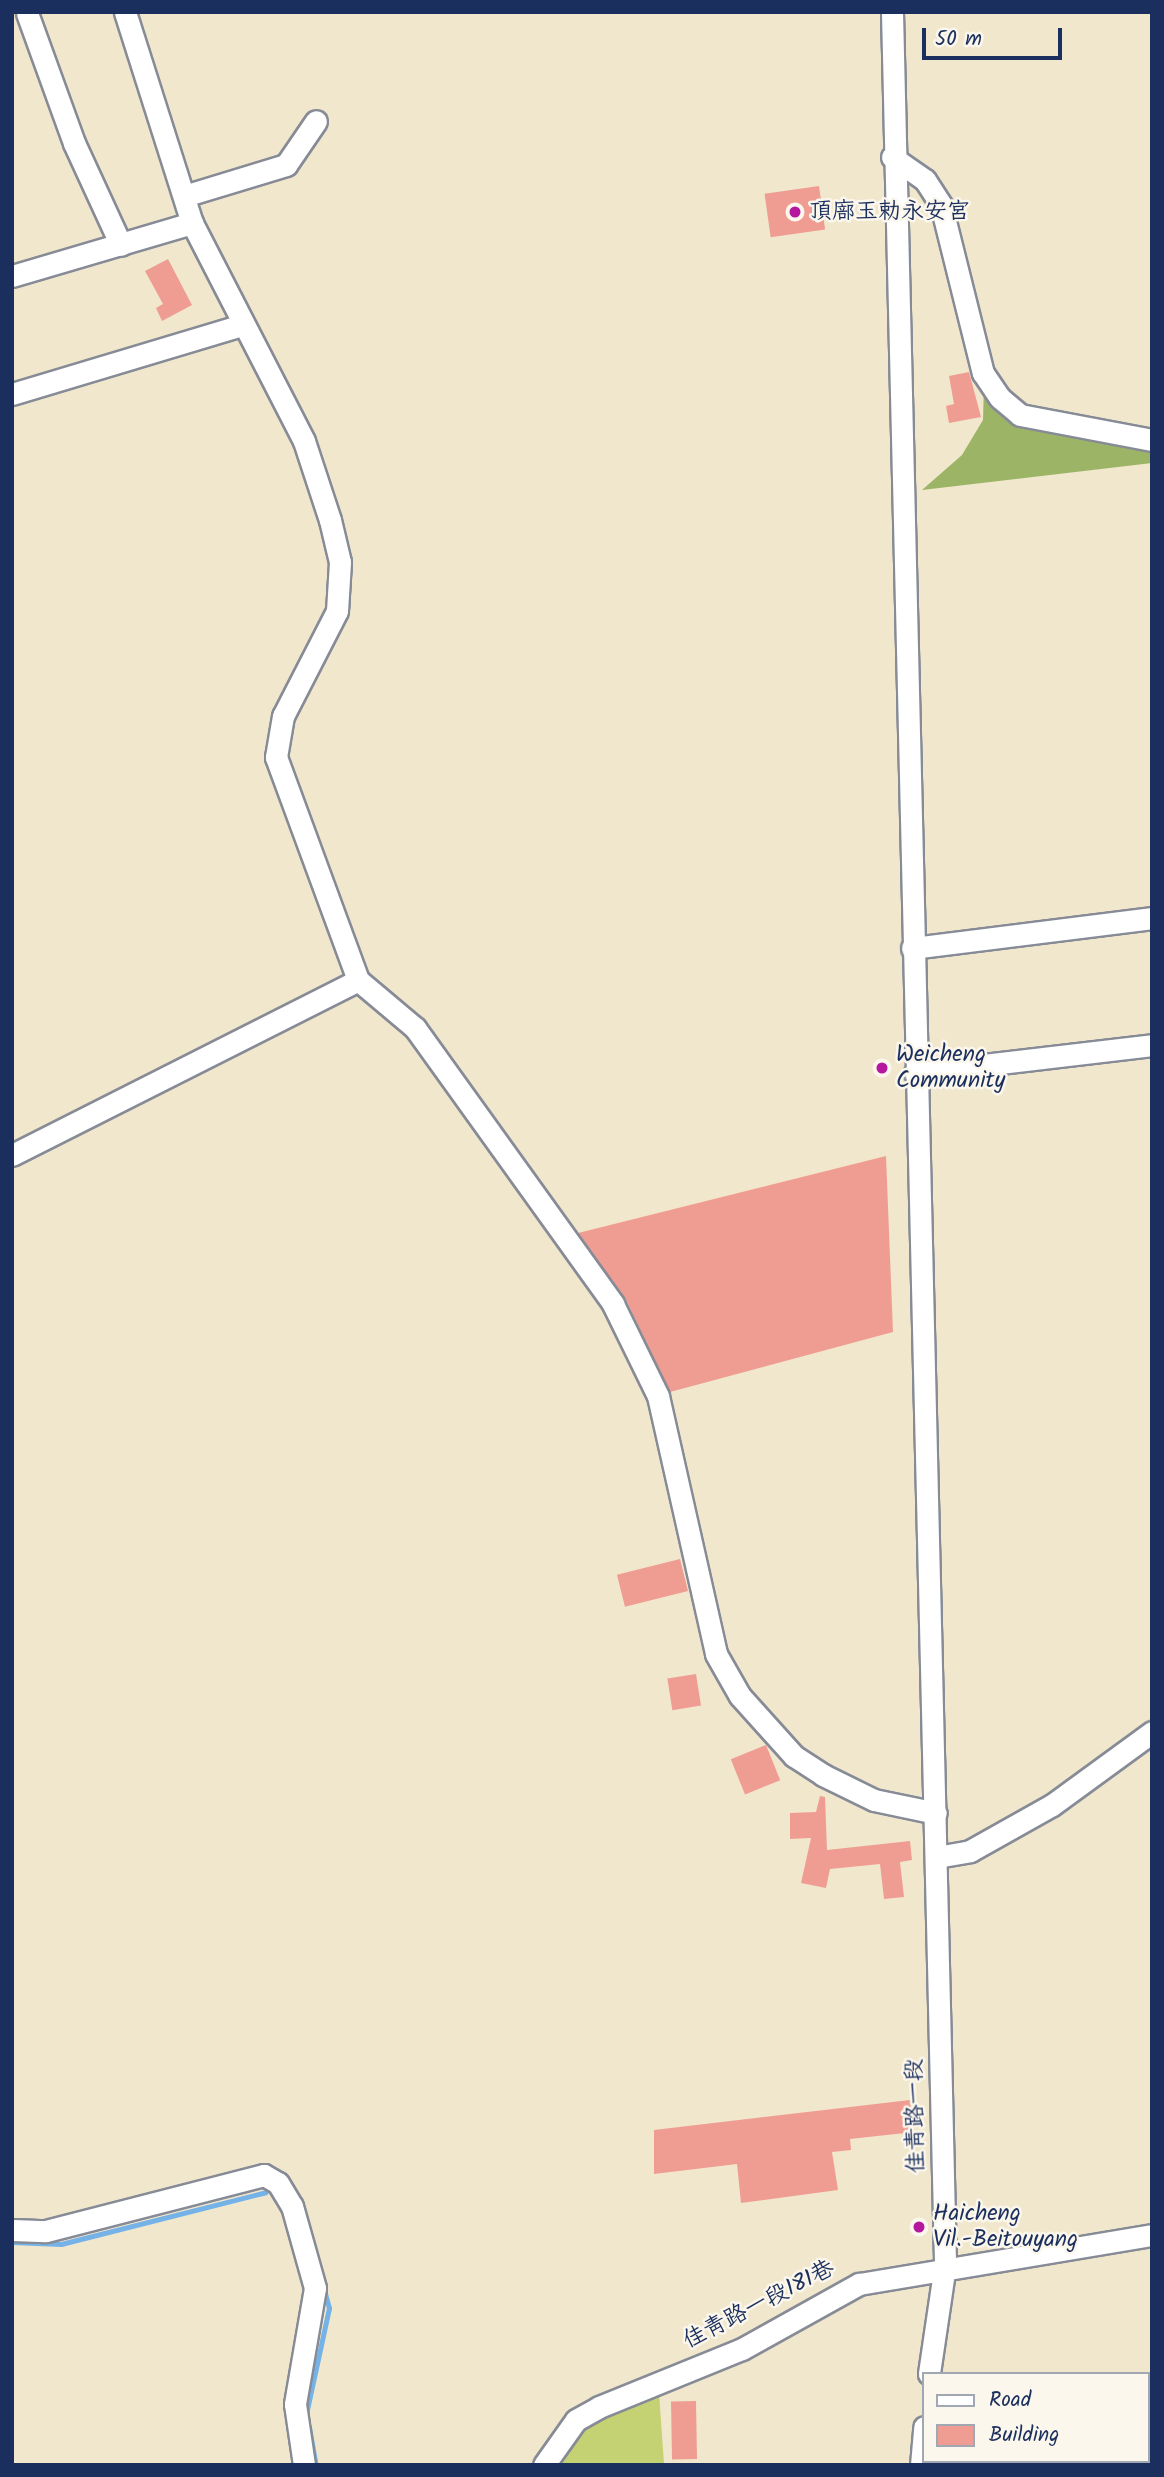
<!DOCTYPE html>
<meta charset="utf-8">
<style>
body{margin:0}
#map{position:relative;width:1164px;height:2477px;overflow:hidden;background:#f1e7cd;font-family:Kalam,"LXGW WenKai TC",sans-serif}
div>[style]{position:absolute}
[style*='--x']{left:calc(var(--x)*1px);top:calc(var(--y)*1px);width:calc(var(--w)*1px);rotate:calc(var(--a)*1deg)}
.green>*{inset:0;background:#c5d274}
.forest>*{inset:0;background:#9cb466}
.stream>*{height:5px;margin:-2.5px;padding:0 2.5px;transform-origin:2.5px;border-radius:2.5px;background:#74b2e7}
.building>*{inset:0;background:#ef9d92;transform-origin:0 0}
.roads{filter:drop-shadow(2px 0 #868b96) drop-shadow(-2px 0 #868b96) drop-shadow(0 2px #868b96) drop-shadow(0 -2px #868b96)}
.minor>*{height:21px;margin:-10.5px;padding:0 10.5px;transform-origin:10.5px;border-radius:10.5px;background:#fff}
.dots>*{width:19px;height:19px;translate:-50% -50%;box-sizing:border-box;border:4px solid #fbf7ec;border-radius:50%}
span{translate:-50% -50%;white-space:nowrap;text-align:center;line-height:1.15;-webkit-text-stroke:5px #fbf7ec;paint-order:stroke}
.poi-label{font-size:23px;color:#1b2f5e}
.left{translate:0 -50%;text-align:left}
.street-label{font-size:23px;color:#1b2f5e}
.frame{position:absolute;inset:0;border:14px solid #1b2f5e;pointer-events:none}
.legend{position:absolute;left:922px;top:2372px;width:228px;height:91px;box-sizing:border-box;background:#fbf7ec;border:2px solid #a1a7b3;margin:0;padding:9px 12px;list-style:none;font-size:21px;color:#1b2f5e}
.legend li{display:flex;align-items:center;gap:14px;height:35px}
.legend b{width:35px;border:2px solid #a1a7b3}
.scale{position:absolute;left:922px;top:28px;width:140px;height:32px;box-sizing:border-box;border:4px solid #1b2f5e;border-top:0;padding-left:9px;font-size:21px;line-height:24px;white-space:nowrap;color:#1b2f5e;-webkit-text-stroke:5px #fbf7ec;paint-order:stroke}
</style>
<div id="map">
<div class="green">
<div style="clip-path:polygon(659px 2392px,664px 2464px,710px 2465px,552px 2465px,584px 2419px)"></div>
</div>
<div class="forest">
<div style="clip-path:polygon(984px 384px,996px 402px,1152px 445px,1152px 463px,922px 490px,962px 455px,983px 420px)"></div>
</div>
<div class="stream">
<div style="--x:300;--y:2200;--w:112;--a:75"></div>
<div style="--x:329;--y:2308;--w:108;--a:102.2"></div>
<div style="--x:12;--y:2242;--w:49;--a:2.3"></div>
<div style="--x:61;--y:2244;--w:211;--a:-14.2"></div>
<div style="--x:309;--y:2427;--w:39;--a:80"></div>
</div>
<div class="building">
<div style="left:819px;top:186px;width:44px;height:55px;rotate:82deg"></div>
<div style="clip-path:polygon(168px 259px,192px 305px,162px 321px,156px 308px,163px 304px,145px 271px)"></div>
<div style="clip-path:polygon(969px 372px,981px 417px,949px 423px,946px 406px,954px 404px,949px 376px)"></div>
<div style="clip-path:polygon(886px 1156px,893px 1332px,670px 1392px,625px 1298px,578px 1233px)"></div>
<div style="left:680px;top:1559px;width:33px;height:65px;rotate:76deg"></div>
<div style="left:696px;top:1674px;width:32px;height:29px;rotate:81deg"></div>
<div style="left:766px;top:1745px;width:38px;height:38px;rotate:68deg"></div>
<div style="clip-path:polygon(820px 1796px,825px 1797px,827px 1850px,910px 1841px,912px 1860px,900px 1862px,904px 1897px,884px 1899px,880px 1864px,830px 1869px,826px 1888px,801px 1883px,811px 1838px,790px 1839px,790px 1813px,816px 1812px)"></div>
<div style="clip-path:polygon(910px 2100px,914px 2132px,850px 2139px,851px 2150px,832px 2152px,838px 2190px,741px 2203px,737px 2164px,654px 2174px,654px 2130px)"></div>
<div style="left:696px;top:2401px;width:58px;height:25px;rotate:89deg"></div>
</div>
<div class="roads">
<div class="minor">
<div style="--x:125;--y:12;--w:221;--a:72.4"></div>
<div style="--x:192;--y:223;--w:245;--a:62.8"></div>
<div style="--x:304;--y:441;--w:83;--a:71.8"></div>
<div style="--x:330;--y:520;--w:43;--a:76.6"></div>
<div style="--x:340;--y:562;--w:49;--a:93.5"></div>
<div style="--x:337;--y:611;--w:118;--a:117.2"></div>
<div style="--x:283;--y:716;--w:42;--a:99.7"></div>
<div style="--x:276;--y:757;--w:238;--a:69.8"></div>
<div style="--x:358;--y:980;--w:75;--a:40.1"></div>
<div style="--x:415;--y:1028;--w:340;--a:54.3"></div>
<div style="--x:613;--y:1304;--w:102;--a:63.9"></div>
<div style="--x:658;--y:1396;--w:264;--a:77.3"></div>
<div style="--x:716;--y:1654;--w:48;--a:60.3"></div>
<div style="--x:740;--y:1696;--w:81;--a:48"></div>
<div style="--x:794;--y:1756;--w:35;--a:33"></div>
<div style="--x:823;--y:1775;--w:57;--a:26.1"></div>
<div style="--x:874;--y:1800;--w:63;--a:11.8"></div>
<div style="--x:892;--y:12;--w:2254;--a:88.65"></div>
<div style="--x:945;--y:2265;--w:110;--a:98.4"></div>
<div style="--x:27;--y:13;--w:138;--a:70.1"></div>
<div style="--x:74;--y:143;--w:112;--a:65.3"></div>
<div style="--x:892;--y:157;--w:40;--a:34.9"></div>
<div style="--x:925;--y:180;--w:30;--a:57"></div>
<div style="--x:941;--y:205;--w:173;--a:76"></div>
<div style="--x:983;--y:373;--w:30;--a:56"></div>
<div style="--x:1000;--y:398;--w:26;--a:40"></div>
<div style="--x:1020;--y:415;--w:134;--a:10.7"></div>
<div style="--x:184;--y:196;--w:107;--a:-16.9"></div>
<div style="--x:286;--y:165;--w:53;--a:-55.7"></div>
<div style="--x:12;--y:276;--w:188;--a:-16.4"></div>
<div style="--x:12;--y:394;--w:240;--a:-16.7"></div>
<div style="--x:912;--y:948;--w:242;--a:-7.1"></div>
<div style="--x:915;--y:1073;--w:239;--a:-6.7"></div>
<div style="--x:12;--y:1155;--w:388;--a:-26.8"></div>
<div style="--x:937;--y:1857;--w:34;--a:-10"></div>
<div style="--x:970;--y:1851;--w:94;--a:-29.3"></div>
<div style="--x:1052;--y:1805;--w:124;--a:-36.1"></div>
<div style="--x:12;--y:2230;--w:34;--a:2"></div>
<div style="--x:46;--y:2231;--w:225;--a:-14.4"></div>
<div style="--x:264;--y:2175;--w:16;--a:30"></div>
<div style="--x:278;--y:2183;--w:27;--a:59"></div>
<div style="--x:292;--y:2206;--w:85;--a:74.3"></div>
<div style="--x:315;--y:2288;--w:118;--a:99.8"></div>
<div style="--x:295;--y:2404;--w:62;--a:81.6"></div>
<div style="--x:544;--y:2465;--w:55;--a:-54.6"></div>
<div style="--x:576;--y:2420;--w:26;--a:-29"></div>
<div style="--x:599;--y:2407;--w:154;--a:-22.1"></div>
<div style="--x:742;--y:2349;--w:134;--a:-29.1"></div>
<div style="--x:859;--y:2284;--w:297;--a:-9.5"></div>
<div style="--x:921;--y:2465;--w:38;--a:-85"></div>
</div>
</div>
<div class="dots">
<div style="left:795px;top:212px;background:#b5179e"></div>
<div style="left:882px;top:1068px;background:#b5179e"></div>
<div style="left:919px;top:2227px;background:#b5179e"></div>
</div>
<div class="poi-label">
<span class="left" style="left:809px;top:212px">頂廍玉勅永安宮</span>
<span class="left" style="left:896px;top:1068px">Weicheng<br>Community</span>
<span class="left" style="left:933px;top:2227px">Haicheng<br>Vil.-Beitouyang</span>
</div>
<div class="street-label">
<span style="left:916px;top:2116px;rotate:-91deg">佳青路一段</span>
<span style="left:759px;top:2305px;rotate:-27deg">佳青路一段181巷</span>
</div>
<div class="frame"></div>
<ul class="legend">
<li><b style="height:9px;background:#fff"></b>Road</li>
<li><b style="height:19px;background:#ef9d92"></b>Building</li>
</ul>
<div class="scale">50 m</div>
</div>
